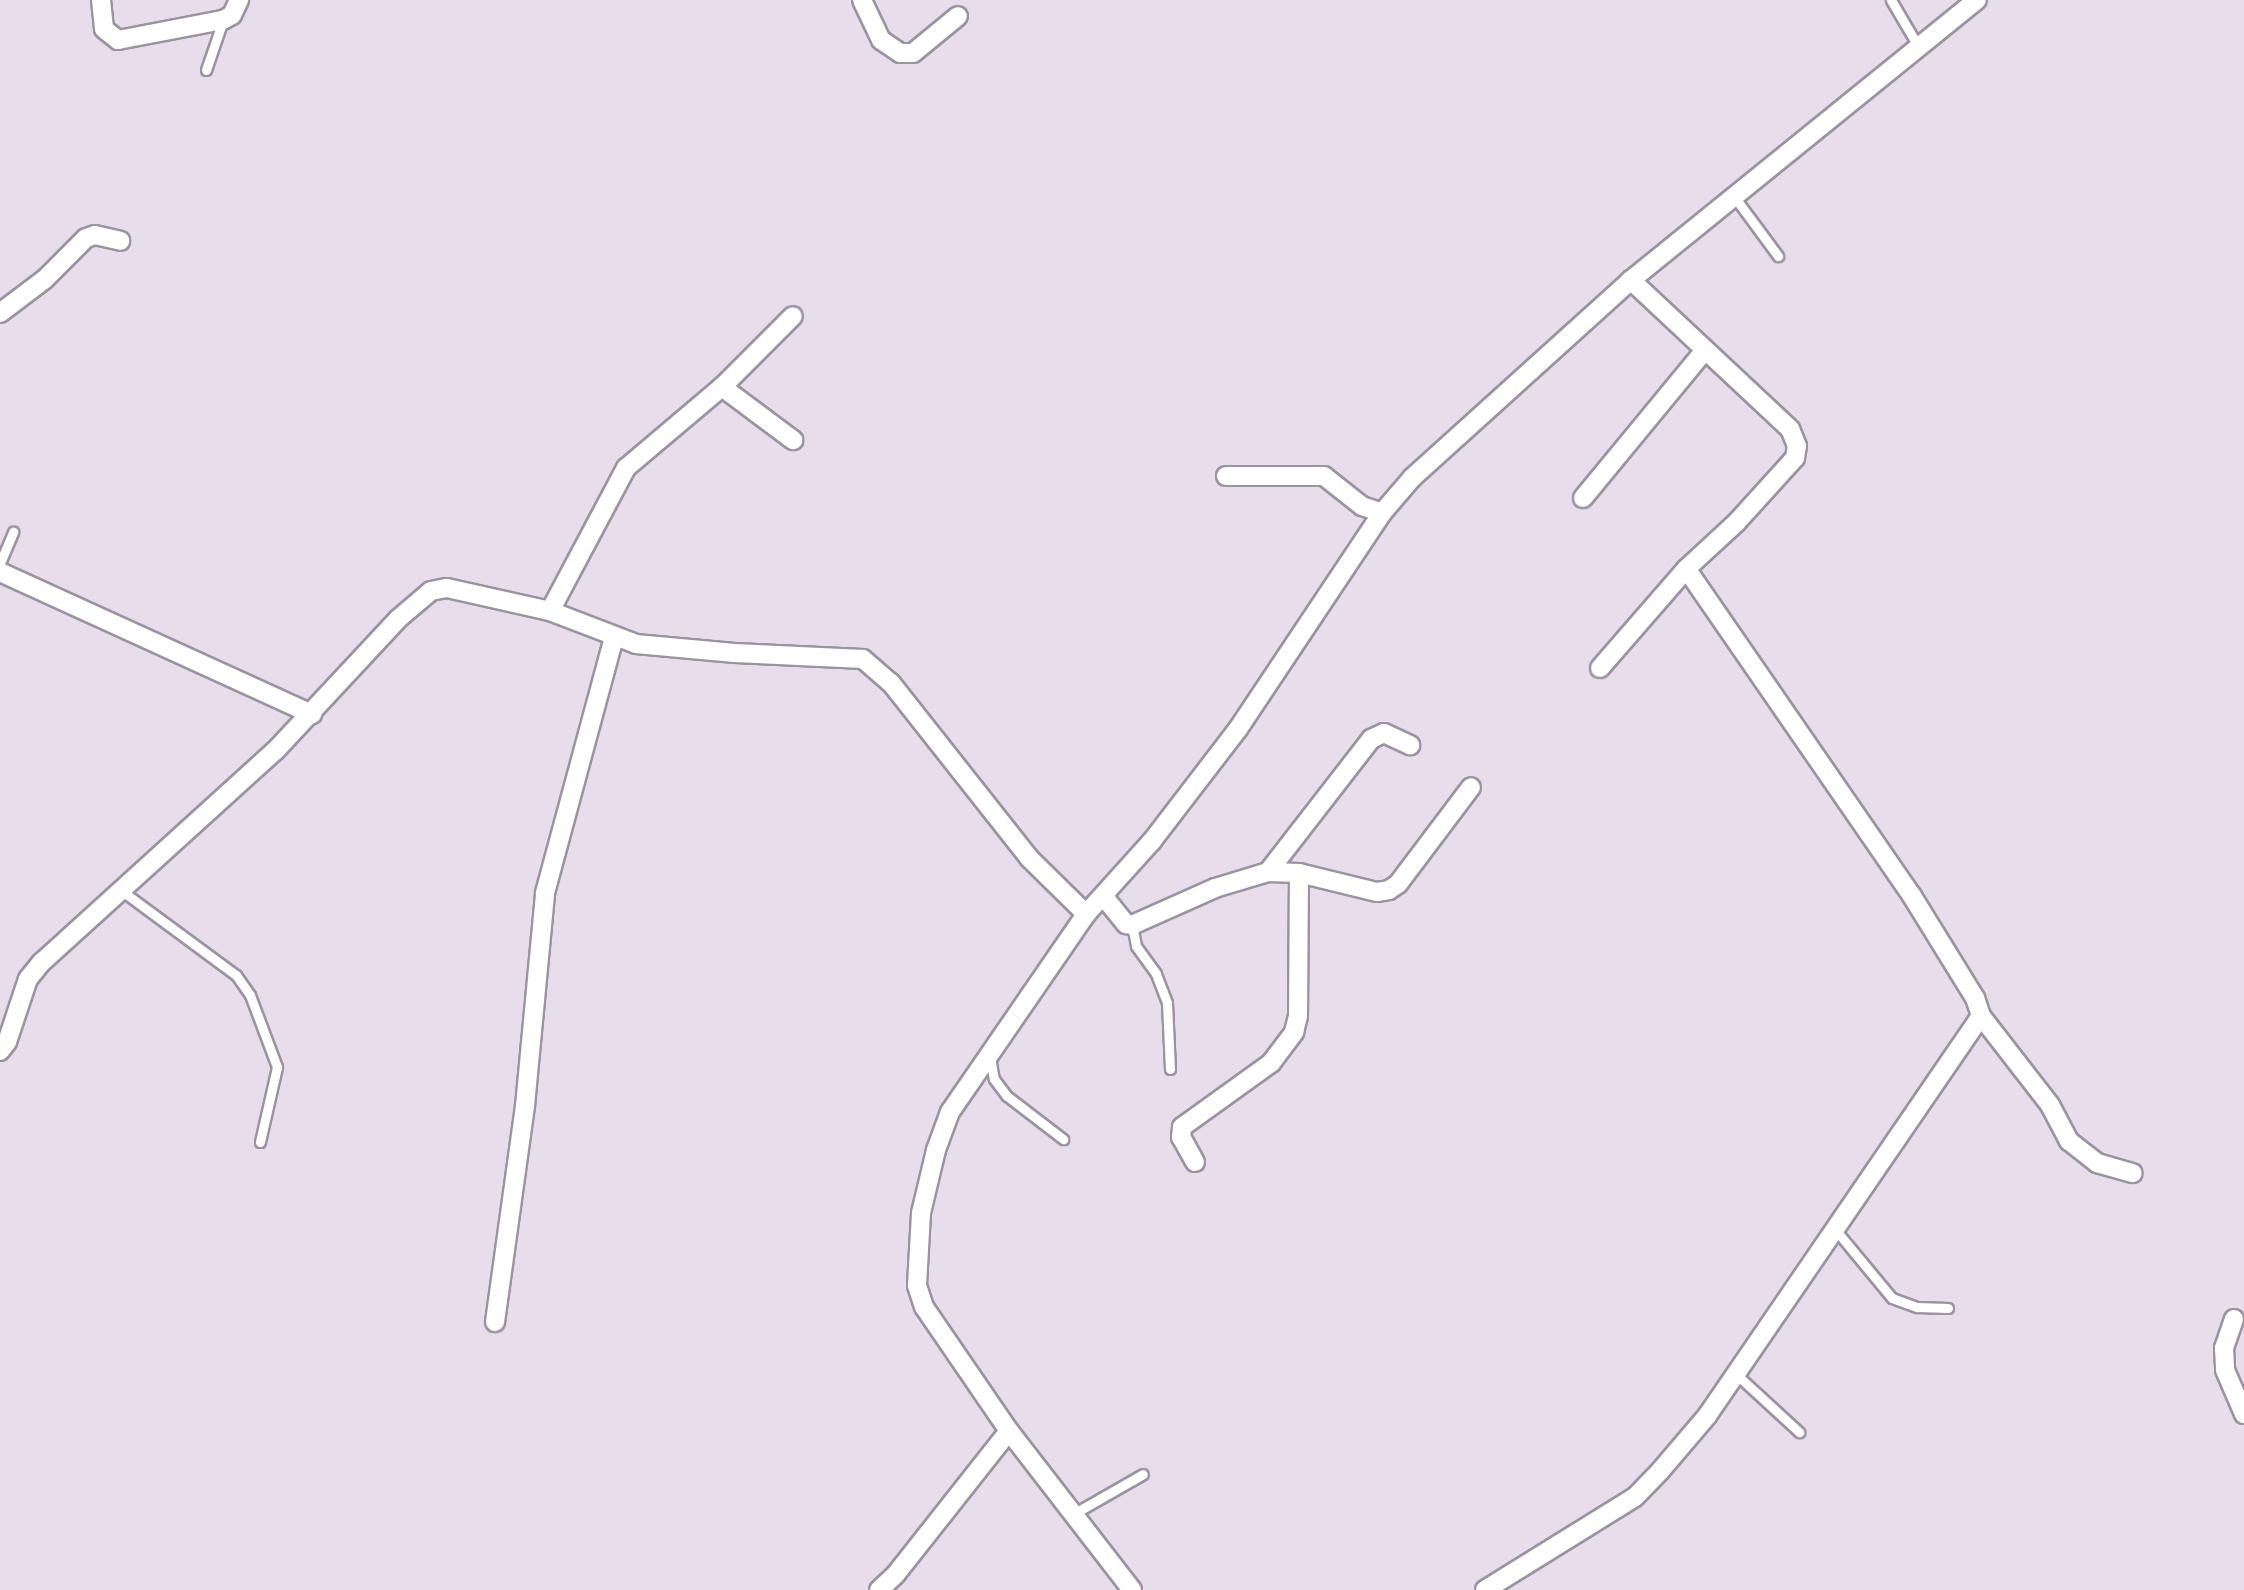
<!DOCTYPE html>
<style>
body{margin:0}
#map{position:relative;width:2244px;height:1590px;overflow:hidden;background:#e7ddeb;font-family:"Varela Round",sans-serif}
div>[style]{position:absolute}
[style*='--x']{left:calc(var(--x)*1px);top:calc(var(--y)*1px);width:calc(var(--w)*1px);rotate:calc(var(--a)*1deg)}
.roads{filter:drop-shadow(2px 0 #9c93a0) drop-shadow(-2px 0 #9c93a0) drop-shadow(0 2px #9c93a0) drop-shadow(0 -2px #9c93a0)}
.service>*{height:9px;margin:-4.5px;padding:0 4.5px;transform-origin:4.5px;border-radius:4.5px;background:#fff}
.minor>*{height:18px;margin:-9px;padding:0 9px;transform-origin:9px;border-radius:9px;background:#fff}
span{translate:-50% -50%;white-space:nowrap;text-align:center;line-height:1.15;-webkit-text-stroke:6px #fff;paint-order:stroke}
</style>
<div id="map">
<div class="roads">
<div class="service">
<div style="--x:1891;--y:0;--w:53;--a:59.6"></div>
<div style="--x:206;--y:70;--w:53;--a:-71.2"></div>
<div style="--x:1733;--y:195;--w:76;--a:53.6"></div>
<div style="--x:0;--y:563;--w:34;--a:-67"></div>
<div style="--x:122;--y:891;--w:142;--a:36.4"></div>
<div style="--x:236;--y:975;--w:24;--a:55"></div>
<div style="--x:250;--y:995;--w:77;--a:69.4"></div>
<div style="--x:277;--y:1067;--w:77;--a:102.8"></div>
<div style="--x:1132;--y:925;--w:21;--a:79"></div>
<div style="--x:1136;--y:946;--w:34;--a:54"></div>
<div style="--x:1156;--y:974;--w:31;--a:69"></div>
<div style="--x:1167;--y:1003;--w:66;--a:87.4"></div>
<div style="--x:990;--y:1057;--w:22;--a:80"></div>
<div style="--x:994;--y:1079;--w:21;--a:53"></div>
<div style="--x:1007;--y:1096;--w:71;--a:37.5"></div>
<div style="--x:1834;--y:1228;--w:91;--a:50.4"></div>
<div style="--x:1892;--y:1298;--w:27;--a:20"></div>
<div style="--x:1917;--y:1307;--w:31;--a:2"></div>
<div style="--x:1736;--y:1374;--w:86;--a:42.6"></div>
<div style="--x:1075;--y:1513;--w:78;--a:-29.8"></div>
</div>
<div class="minor">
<div style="--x:101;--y:0;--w:29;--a:84"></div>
<div style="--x:104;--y:29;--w:18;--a:38"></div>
<div style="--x:118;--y:40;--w:107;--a:-10.8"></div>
<div style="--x:223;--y:20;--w:10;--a:-29"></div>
<div style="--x:232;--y:15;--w:17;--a:-65"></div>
<div style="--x:862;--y:0;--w:44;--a:64.6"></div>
<div style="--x:881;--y:40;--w:23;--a:34"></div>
<div style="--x:900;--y:53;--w:13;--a:0"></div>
<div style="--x:913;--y:53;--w:58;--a:-39.4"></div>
<div style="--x:0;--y:313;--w:56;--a:-37.1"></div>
<div style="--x:45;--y:279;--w:58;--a:-45"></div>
<div style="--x:86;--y:238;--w:9;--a:-18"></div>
<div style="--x:95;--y:235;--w:26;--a:13"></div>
<div style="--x:722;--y:387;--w:100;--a:-45"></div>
<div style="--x:1226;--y:476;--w:98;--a:0"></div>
<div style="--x:1324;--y:476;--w:48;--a:38.3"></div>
<div style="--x:1362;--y:506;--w:21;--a:19"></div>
<div style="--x:1583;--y:498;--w:190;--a:-50.5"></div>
<div style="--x:0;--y:572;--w:343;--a:24.5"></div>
<div style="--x:550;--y:611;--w:162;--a:-62"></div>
<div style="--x:626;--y:468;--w:126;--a:-40.2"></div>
<div style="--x:722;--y:387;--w:89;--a:36.7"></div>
<div style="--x:1600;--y:668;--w:131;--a:-49"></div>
<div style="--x:1268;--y:872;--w:168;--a:-52.2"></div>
<div style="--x:1371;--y:739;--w:14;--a:-25"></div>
<div style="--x:1384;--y:733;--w:29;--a:25"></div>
<div style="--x:1104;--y:897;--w:35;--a:51"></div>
<div style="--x:1126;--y:924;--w:6;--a:9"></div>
<div style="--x:1132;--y:925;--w:91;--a:-24"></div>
<div style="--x:1215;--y:888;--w:55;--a:-16.8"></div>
<div style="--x:1268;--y:872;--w:31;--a:2"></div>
<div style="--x:1299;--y:873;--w:80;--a:13.7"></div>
<div style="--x:1377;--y:892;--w:12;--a:-9"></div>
<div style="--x:1389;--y:890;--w:11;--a:-34"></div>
<div style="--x:1398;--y:884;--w:121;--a:-53"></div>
<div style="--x:1981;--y:1016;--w:113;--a:52.2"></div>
<div style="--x:2050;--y:1105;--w:41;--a:62.2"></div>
<div style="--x:2069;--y:1141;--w:36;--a:38"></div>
<div style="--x:2097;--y:1163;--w:37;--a:16"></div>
<div style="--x:0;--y:1051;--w:11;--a:-52"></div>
<div style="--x:7;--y:1042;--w:66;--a:-71.6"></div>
<div style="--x:28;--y:979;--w:22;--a:-51"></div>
<div style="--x:42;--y:962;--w:314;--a:-42.2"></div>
<div style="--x:275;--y:751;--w:180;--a:-47"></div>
<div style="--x:398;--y:619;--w:43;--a:-40.3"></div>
<div style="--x:431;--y:591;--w:16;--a:-11"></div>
<div style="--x:447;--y:588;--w:106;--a:12.6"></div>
<div style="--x:550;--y:611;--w:92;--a:21"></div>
<div style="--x:636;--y:644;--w:99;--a:5.2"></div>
<div style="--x:735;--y:653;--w:128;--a:2.7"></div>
<div style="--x:863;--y:659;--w:37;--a:41"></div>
<div style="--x:891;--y:683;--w:223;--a:51.7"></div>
<div style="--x:1029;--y:858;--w:80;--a:44.5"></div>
<div style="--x:1195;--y:1162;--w:29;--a:-119"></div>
<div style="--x:1181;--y:1137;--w:10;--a:-84"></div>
<div style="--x:1182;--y:1127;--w:110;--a:-35.7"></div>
<div style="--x:1271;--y:1063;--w:39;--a:-53"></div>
<div style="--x:1294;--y:1032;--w:16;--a:-76"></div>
<div style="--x:1298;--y:1016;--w:143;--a:-89.6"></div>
<div style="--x:2234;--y:1319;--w:31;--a:109"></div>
<div style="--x:2224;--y:1348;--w:22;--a:87"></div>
<div style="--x:2225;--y:1370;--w:48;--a:66.6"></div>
<div style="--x:495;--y:1322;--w:218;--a:-82.1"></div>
<div style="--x:525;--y:1106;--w:214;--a:-84.6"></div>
<div style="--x:545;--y:893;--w:265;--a:-74.9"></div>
<div style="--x:879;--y:1590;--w:23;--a:-43"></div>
<div style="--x:896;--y:1574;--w:182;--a:-51.7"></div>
<div style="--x:1132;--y:1590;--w:201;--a:-127.7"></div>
<div style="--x:1009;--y:1431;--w:150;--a:-124.4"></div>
<div style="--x:924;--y:1307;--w:23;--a:-108"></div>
<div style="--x:917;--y:1285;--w:72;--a:-86.8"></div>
<div style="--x:921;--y:1213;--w:65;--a:-76.6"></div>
<div style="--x:936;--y:1150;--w:40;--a:-69.8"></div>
<div style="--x:950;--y:1112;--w:240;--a:-55.5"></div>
<div style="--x:1086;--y:914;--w:98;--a:-47.9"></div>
<div style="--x:1152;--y:841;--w:141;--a:-52.5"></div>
<div style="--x:1238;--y:729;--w:260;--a:-56.3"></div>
<div style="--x:1382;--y:513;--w:46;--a:-49.4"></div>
<div style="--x:1412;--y:478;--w:295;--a:-42.1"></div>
<div style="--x:1631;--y:280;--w:445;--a:-39"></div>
<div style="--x:1485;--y:1590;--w:176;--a:-31.8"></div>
<div style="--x:1635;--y:1497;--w:37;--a:-46"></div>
<div style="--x:1661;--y:1470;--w:71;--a:-49.6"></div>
<div style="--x:1707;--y:1416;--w:485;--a:-55.6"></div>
<div style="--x:1981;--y:1016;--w:19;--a:-108"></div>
<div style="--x:1975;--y:998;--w:120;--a:-121.7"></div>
<div style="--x:1912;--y:896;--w:397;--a:-124.6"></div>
<div style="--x:1686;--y:569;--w:68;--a:-42.6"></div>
<div style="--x:1736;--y:523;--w:88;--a:-47.8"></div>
<div style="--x:1795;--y:458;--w:12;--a:-81"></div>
<div style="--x:1797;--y:446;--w:18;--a:-112"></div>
<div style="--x:1790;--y:429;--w:218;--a:-136.9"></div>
</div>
</div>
</div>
